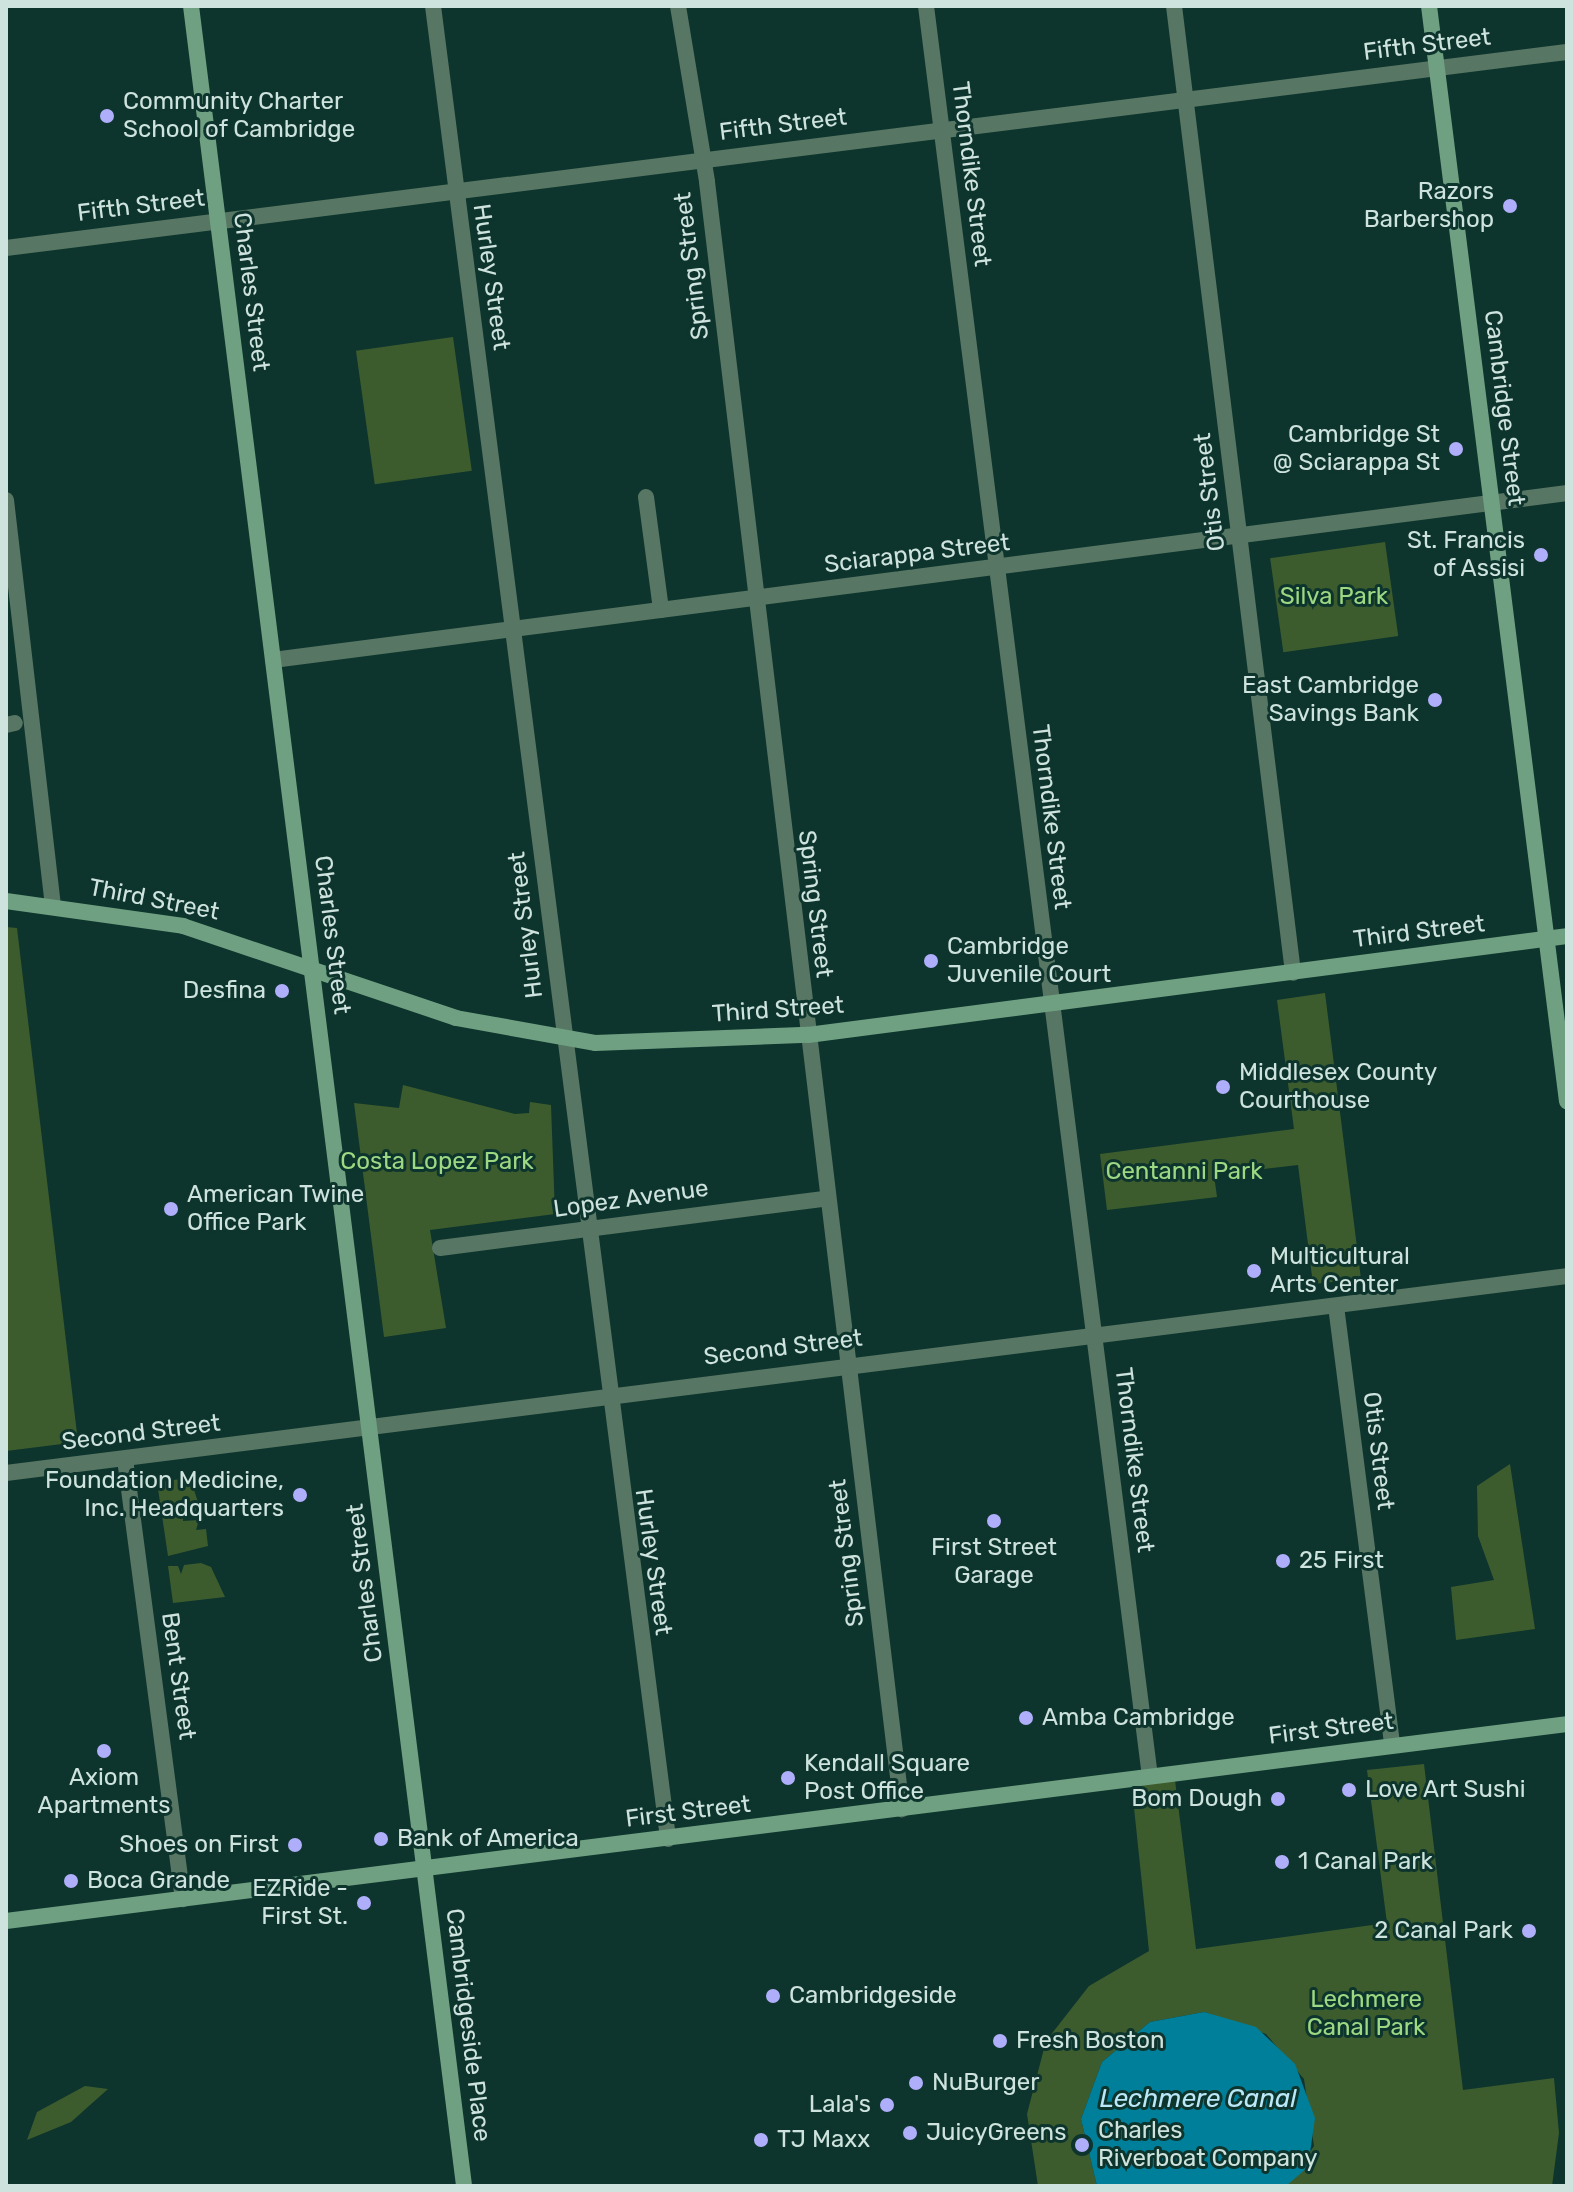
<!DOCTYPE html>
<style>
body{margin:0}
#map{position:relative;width:1573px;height:2192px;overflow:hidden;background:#0d352d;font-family:Rubik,sans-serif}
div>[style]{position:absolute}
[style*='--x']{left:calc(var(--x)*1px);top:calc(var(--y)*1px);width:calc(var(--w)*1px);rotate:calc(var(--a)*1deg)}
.green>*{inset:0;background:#3d5c2e;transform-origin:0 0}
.water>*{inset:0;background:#007f9b}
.street>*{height:16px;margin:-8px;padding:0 8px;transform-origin:8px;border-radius:8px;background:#587664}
.secondary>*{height:16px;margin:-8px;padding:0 8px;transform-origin:8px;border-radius:8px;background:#6fa082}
.dots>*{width:22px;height:22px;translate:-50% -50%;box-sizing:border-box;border:4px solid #0d352d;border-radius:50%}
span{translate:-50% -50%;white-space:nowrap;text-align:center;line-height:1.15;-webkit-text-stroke:6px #0d352d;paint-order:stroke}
.street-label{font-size:24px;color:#cee3dd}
.poi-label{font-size:24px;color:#cee3dd}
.left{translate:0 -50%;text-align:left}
.right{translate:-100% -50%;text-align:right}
.park-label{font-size:24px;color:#9dd882}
.water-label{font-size:26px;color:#bae8f8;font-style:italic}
.frame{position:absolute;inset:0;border:8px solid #cee3dd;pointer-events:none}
</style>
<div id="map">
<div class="green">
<div style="left:453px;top:337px;width:135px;height:98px;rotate:82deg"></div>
<div style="left:1385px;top:542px;width:95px;height:116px;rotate:82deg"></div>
<div style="clip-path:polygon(6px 927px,17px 928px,78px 1442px,6px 1451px)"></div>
<div style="clip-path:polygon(1325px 993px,1361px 1279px,1313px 1284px,1298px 1165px,1214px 1175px,1217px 1197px,1107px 1210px,1100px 1154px,1294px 1129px,1277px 1000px)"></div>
<div style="clip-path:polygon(403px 1085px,515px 1114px,529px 1113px,530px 1102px,551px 1105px,555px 1214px,430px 1230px,446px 1328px,384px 1337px,354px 1103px,399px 1108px)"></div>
<div style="clip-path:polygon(1510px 1464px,1535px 1629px,1456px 1640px,1451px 1587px,1494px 1580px,1478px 1536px,1477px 1486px)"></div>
<div style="clip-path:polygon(190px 1478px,201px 1511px,183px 1514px,183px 1521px,199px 1520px,196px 1530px,206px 1529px,208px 1546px,168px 1556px,157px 1482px)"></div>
<div style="clip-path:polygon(201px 1563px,211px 1567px,225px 1597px,173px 1603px,168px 1566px,178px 1566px,181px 1574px,184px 1565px)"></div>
<div style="clip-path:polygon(1424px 1764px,1463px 2090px,1554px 2078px,1559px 2133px,1552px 2186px,1286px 2186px,1314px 2146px,1304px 2079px,1266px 2034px,1204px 2012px,1150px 2022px,1102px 2062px,1081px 2119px,1097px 2186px,1038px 2186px,1027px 2114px,1046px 2041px,1089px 1986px,1149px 1951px,1131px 1779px,1174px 1772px,1196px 1949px,1387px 1923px,1367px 1770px)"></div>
<div style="clip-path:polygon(85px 2086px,108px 2089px,71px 2122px,27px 2140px,37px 2112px)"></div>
</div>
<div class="water">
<div style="clip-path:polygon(1204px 2012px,1256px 2027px,1295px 2064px,1315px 2118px,1308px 2167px,1286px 2186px,1097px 2186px,1081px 2119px,1102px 2062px,1150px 2022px)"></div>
</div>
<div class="street">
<div style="--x:433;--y:6;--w:1848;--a:82.69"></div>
<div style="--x:678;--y:6;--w:178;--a:80.6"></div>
<div style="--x:707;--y:182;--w:1639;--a:83.17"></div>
<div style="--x:926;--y:6;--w:1784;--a:82.79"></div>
<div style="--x:1174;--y:6;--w:974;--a:82.98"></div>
<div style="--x:6;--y:248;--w:1573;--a:-7.16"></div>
<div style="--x:646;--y:497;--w:114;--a:82.4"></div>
<div style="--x:6;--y:500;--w:409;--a:83.4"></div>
<div style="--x:273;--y:660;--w:1305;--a:-7.35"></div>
<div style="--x:6;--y:725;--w:9;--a:-13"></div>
<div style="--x:440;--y:1248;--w:391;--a:-7.3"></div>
<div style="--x:1336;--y:1306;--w:443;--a:82.7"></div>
<div style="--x:125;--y:1459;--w:444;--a:82.5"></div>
<div style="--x:6;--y:1473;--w:1573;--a:-7.19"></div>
</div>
<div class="secondary">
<div style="--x:191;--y:6;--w:2197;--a:82.86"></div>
<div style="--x:1429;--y:6;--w:1104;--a:82.82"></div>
<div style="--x:6;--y:901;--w:179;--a:8"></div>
<div style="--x:183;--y:926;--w:288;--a:18.6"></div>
<div style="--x:456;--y:1018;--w:141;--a:10.2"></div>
<div style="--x:595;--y:1043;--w:213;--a:-2.2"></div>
<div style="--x:808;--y:1035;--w:765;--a:-7.43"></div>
<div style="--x:6;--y:1921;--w:1573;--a:-7.19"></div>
</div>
<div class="dots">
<div style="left:107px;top:116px;background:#afaefa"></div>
<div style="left:1510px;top:206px;background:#afaefa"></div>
<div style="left:1456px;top:449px;background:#afaefa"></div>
<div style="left:1541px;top:555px;background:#afaefa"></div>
<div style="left:1435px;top:700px;background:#afaefa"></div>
<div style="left:931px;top:961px;background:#afaefa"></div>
<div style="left:282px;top:991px;background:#afaefa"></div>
<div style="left:1223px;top:1087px;background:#afaefa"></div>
<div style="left:171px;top:1209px;background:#afaefa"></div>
<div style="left:1254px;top:1271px;background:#afaefa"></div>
<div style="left:300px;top:1495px;background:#afaefa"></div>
<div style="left:994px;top:1521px;background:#afaefa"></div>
<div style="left:1283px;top:1561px;background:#afaefa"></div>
<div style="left:1026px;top:1718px;background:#afaefa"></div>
<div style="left:104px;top:1751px;background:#afaefa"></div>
<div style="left:788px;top:1778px;background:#afaefa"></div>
<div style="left:1349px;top:1790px;background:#afaefa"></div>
<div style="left:1278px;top:1799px;background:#afaefa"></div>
<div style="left:381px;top:1839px;background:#afaefa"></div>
<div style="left:295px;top:1845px;background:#afaefa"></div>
<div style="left:1282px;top:1862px;background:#afaefa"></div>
<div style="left:71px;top:1881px;background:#afaefa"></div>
<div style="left:364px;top:1903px;background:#afaefa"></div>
<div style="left:1529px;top:1931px;background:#afaefa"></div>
<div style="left:773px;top:1996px;background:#afaefa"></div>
<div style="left:1000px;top:2041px;background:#afaefa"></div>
<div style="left:916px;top:2083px;background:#afaefa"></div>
<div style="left:887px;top:2105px;background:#afaefa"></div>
<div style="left:910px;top:2133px;background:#afaefa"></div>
<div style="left:761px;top:2140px;background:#afaefa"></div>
<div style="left:1082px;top:2145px;background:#afaefa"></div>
</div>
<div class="street-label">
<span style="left:1427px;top:45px;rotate:-7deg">Fifth Street</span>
<span style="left:783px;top:125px;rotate:-7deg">Fifth Street</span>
<span style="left:971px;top:174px;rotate:83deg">Thorndike Street</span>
<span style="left:141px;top:206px;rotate:-7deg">Fifth Street</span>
<span style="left:692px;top:266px;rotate:-97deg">Spring Street</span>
<span style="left:491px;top:277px;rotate:82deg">Hurley Street</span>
<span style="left:251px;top:292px;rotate:83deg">Charles Street</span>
<span style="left:1504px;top:408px;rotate:83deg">Cambridge Street</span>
<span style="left:1210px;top:492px;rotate:-97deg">Otis Street</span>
<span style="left:917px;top:554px;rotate:-7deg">Sciarappa Street</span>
<span style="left:1051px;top:817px;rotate:83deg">Thorndike Street</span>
<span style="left:154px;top:900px;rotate:11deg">Third Street</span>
<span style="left:815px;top:904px;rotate:83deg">Spring Street</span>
<span style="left:526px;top:925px;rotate:-97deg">Hurley Street</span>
<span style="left:1419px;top:932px;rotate:-7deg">Third Street</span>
<span style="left:332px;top:935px;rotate:83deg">Charles Street</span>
<span style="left:778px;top:1010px;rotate:-4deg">Third Street</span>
<span style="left:631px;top:1199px;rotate:-8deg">Lopez Avenue</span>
<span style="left:783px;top:1348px;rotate:-7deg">Second Street</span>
<span style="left:141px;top:1433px;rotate:-7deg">Second Street</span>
<span style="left:1378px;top:1451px;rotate:83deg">Otis Street</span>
<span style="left:1134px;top:1460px;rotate:83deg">Thorndike Street</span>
<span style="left:847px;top:1553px;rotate:-97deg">Spring Street</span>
<span style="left:653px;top:1562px;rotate:82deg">Hurley Street</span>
<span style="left:365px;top:1583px;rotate:-97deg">Charles Street</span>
<span style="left:178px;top:1676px;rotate:82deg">Bent Street</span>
<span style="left:1331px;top:1729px;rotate:-7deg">First Street</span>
<span style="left:688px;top:1812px;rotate:-7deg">First Street</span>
<span style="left:468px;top:2025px;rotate:83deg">Cambridgeside Place</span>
</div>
<div class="poi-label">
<span class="left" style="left:123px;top:116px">Community Charter<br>School of Cambridge</span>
<span class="right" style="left:1494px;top:206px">Razors<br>Barbershop</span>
<span class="right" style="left:1440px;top:449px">Cambridge St<br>@ Sciarappa St</span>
<span class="right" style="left:1525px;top:555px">St. Francis<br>of Assisi</span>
<span class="right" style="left:1419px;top:700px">East Cambridge<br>Savings Bank</span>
<span class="left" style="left:947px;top:961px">Cambridge<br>Juvenile Court</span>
<span class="right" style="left:266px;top:991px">Desfina</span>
<span class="left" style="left:1239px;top:1087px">Middlesex County<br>Courthouse</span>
<span class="left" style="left:187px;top:1209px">American Twine<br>Office Park</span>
<span class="left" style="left:1270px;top:1271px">Multicultural<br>Arts Center</span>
<span class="right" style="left:284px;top:1495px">Foundation Medicine,<br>Inc. Headquarters</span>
<span style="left:994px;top:1562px">First Street<br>Garage</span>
<span class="left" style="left:1299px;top:1561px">25 First</span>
<span class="left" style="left:1042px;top:1718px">Amba Cambridge</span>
<span class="left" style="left:804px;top:1778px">Kendall Square<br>Post Office</span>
<span style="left:104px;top:1792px">Axiom<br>Apartments</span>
<span class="left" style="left:1365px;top:1790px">Love Art Sushi</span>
<span class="right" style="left:1262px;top:1799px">Bom Dough</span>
<span class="left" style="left:397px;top:1839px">Bank of America</span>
<span class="right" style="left:279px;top:1845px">Shoes on First</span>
<span class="left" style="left:1298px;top:1862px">1 Canal Park</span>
<span class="left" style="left:87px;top:1881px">Boca Grande</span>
<span class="right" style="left:348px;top:1903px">EZRide -<br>First St.</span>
<span class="right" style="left:1513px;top:1931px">2 Canal Park</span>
<span class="left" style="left:789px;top:1996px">Cambridgeside</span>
<span class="left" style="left:1016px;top:2041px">Fresh Boston</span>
<span class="left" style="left:932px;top:2083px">NuBurger</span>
<span class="right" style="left:871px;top:2105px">Lala's</span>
<span class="left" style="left:1098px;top:2145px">Charles<br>Riverboat Company</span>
<span class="left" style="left:926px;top:2133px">JuicyGreens</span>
<span class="left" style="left:777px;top:2140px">TJ Maxx</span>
</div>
<div class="park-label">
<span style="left:1334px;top:597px">Silva Park</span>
<span style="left:437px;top:1162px">Costa Lopez Park</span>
<span style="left:1184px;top:1172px">Centanni Park</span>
<span style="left:1366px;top:2014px">Lechmere<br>Canal Park</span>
</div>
<div class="water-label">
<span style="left:1198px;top:2099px">Lechmere Canal</span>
</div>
<div class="frame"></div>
</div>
